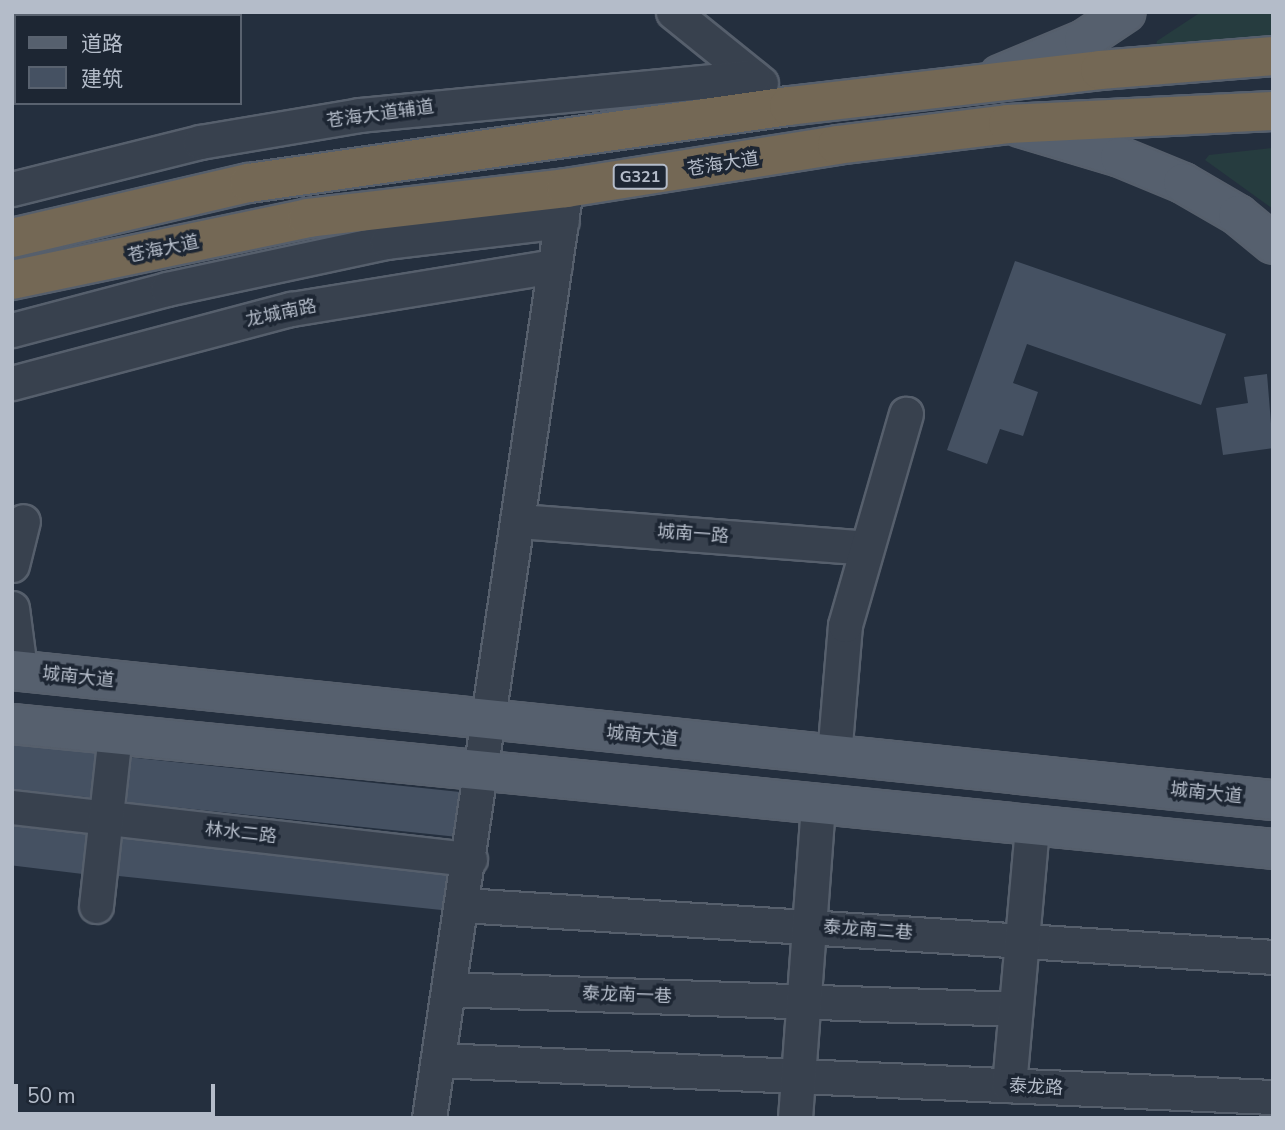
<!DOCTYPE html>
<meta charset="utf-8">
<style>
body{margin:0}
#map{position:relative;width:1285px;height:1130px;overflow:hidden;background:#242f3e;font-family:"Nunito Sans","Noto Sans SC",sans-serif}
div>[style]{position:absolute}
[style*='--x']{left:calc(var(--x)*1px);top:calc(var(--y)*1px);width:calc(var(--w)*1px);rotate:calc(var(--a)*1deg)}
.green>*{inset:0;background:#263c3f}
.building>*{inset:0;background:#455162;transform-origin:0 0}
.roads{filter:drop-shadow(2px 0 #565f6c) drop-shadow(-2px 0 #565f6c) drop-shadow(0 2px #565f6c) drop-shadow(0 -2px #565f6c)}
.minor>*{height:33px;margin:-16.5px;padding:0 16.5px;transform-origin:16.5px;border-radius:16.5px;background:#38414e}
.major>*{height:38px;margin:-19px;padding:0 19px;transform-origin:19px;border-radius:19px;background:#56606e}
.highway>*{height:38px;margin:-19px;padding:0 19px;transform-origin:19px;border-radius:19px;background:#746855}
span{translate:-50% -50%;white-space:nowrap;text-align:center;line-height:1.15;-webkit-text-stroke:7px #1d2633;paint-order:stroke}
.shield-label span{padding:2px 5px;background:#1d2633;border:2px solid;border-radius:5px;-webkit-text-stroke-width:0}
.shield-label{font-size:16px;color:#b4bcc9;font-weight:700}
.street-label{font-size:18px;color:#b4bcc9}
.frame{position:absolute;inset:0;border:14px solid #b4bcc9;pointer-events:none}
.legend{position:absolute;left:14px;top:14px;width:228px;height:91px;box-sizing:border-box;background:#1d2633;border:2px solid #59626f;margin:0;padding:9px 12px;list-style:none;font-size:21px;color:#b4bcc9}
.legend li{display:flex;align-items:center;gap:14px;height:35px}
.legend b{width:35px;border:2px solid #59626f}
.scale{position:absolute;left:14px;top:1084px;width:201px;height:32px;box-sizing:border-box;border:4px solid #b4bcc9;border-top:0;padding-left:9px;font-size:21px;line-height:24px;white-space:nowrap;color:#b4bcc9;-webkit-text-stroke:5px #1d2633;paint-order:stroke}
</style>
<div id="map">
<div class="green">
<div style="clip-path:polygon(1201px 12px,1273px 12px,1273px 39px,1155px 49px,1157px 41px)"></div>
<div style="clip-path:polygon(1273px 148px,1273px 209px,1205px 160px,1209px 155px)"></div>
</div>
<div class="building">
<div style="clip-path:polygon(1015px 261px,1226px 334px,1201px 405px,1027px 344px,1013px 383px,1038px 392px,1023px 436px,1000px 429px,987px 464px,947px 450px)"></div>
<div style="clip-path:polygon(1267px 374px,1273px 448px,1223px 455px,1216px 408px,1248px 403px,1244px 377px)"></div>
<div style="left:12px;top:743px;width:86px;height:46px;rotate:6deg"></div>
<div style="left:127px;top:757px;width:335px;height:45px;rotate:6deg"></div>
<div style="left:12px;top:819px;width:79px;height:46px;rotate:7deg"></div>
<div style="left:121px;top:831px;width:334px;height:45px;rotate:6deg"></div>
</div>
<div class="roads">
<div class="minor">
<div style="--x:673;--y:12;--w:113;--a:38.9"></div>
<div style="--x:12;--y:189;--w:194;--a:-14"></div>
<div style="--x:200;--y:142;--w:161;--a:-9.6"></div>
<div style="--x:359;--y:115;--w:396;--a:-5.5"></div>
<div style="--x:12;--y:330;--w:160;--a:-14.8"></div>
<div style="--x:167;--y:289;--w:225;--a:-12.1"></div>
<div style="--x:387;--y:242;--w:176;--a:-6.8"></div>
<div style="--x:12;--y:383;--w:289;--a:-14.9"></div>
<div style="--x:291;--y:309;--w:267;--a:-9.3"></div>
<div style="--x:519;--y:521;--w:348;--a:4.4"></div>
<div style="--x:12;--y:565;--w:45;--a:-76"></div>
<div style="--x:12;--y:608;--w:63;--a:82.6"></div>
<div style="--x:834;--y:756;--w:131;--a:-85.2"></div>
<div style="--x:845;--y:625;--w:220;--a:-73.9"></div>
<div style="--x:12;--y:807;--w:461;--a:6.5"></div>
<div style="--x:463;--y:905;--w:812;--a:3.67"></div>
<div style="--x:96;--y:906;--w:173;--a:-83.7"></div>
<div style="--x:449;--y:989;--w:566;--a:2.02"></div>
<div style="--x:438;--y:1060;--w:836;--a:2.54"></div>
<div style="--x:1009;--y:1085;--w:261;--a:-84.9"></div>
<div style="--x:429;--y:1118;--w:940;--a:-81.62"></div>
<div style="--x:795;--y:1118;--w:315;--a:-85.8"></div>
</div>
<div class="major">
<div style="--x:1000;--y:75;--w:91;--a:-22.6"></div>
<div style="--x:1084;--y:40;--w:50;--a:-33.7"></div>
<div style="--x:1020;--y:127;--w:104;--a:16.7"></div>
<div style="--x:1120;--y:157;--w:68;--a:22.4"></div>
<div style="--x:1183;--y:183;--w:64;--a:30.2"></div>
<div style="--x:1238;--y:215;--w:45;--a:39.6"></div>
<div style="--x:12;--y:670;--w:1268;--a:5.89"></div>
<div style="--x:12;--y:724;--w:1267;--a:5.66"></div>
</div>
<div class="highway">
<div style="--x:12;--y:238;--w:243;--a:-13.1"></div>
<div style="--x:249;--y:183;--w:545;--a:-8.12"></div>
<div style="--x:789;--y:106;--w:313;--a:-6.6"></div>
<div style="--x:1100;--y:70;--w:174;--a:-4.6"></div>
<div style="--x:12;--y:280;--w:302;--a:-11.8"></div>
<div style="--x:308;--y:218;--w:260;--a:-6.6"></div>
<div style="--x:566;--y:188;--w:274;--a:-9"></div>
<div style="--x:837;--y:145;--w:172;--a:-7"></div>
<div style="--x:1008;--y:124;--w:265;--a:-2.8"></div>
</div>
</div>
<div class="shield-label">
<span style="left:640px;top:177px">G321</span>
</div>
<div class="street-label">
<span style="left:380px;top:114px;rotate:-8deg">苍海大道辅道</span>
<span style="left:723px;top:164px;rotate:-9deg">苍海大道</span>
<span style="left:163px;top:249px;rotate:-12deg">苍海大道</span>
<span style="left:281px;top:313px;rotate:-12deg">龙城南路</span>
<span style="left:693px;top:534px;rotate:4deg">城南一路</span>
<span style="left:78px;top:677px;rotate:6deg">城南大道</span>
<span style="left:642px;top:736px;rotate:6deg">城南大道</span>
<span style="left:1206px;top:793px;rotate:6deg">城南大道</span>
<span style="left:241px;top:833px;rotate:6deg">林水二路</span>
<span style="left:868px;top:930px;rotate:4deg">泰龙南二巷</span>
<span style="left:627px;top:995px;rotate:2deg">泰龙南一巷</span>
<span style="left:1036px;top:1087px;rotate:3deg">泰龙路</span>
</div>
<div class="frame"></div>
<ul class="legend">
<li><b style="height:9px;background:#56606e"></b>道路</li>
<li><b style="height:19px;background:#455162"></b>建筑</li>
</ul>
<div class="scale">50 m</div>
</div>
